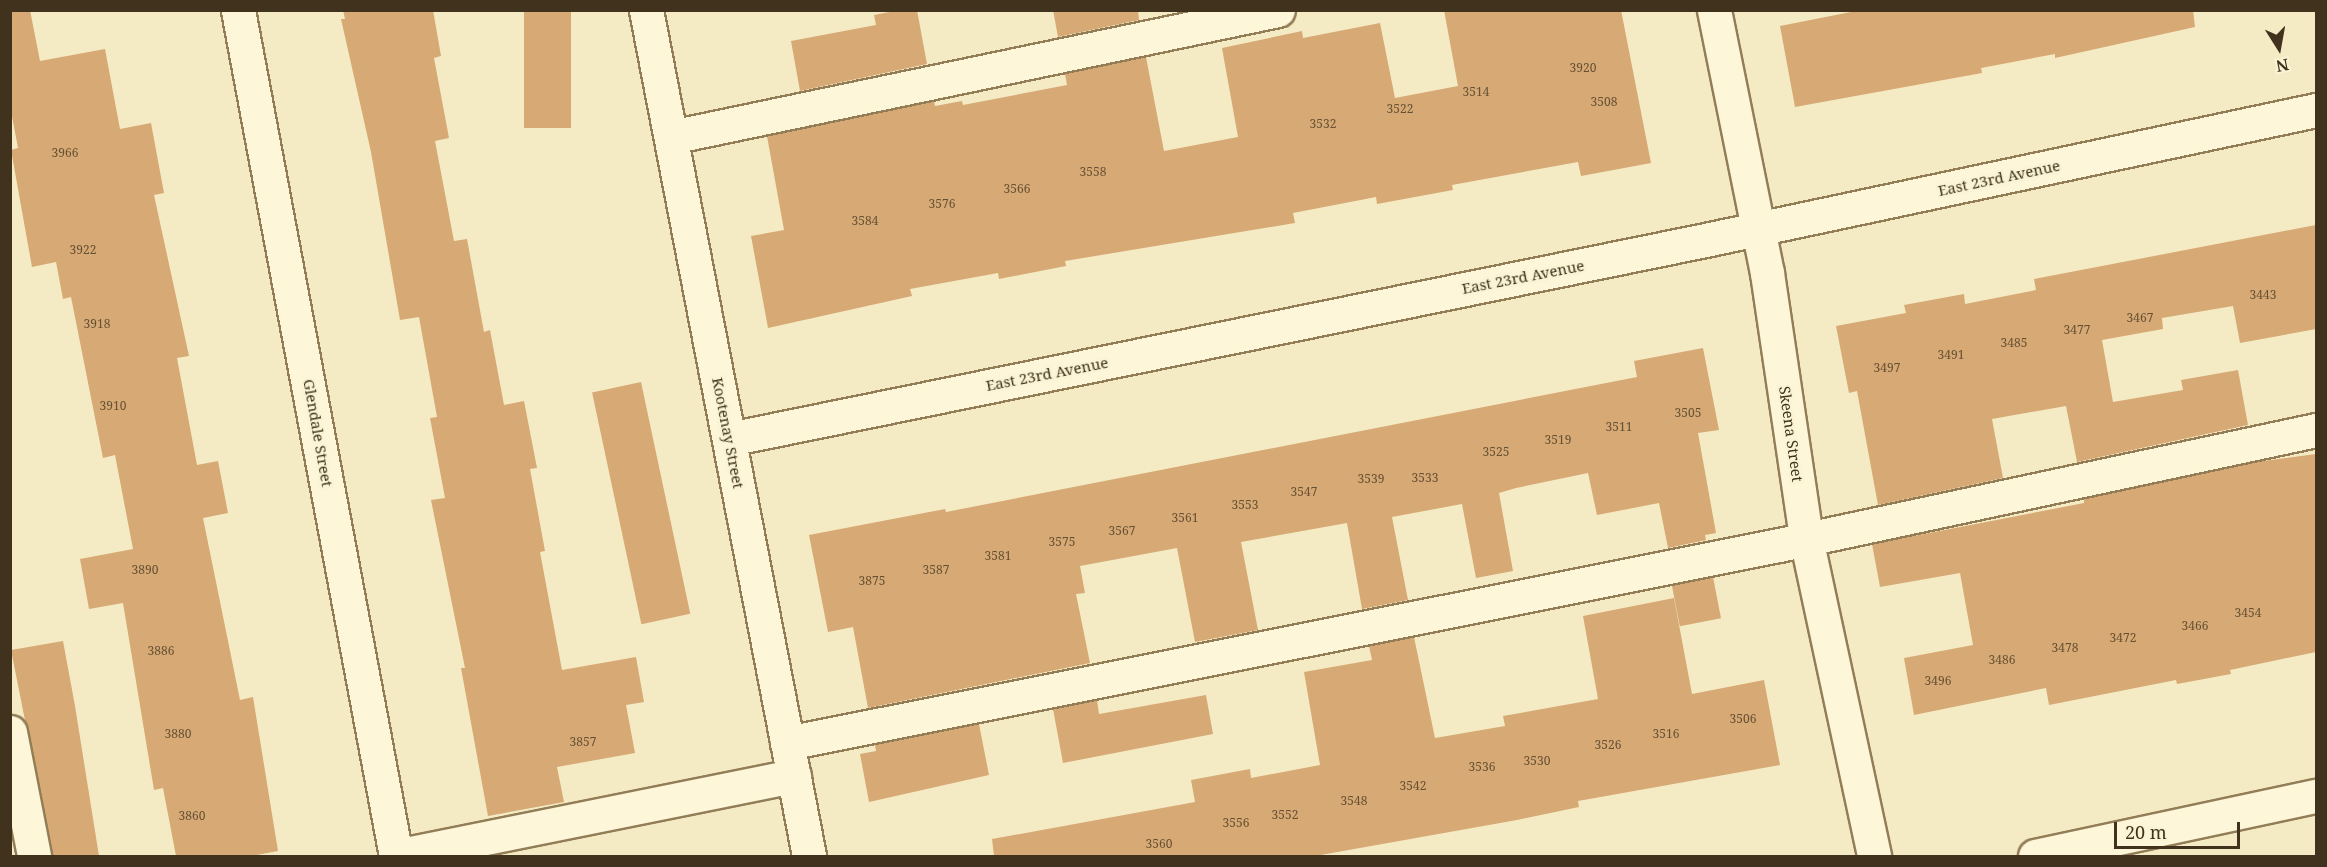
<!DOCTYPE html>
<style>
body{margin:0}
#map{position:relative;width:2327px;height:867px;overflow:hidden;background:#f4ebc4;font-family:"Noto Serif",serif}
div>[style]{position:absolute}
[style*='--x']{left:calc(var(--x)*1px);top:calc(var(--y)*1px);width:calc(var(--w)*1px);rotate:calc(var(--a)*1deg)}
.building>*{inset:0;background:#d7a975;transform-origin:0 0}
.roads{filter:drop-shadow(2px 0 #927d57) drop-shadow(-2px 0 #927d57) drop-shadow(0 2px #927d57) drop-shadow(0 -2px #927d57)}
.minor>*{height:33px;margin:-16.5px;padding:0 16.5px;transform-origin:16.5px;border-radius:16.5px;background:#fdf6d9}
span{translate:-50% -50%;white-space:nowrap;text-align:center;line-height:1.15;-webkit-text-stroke:5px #faf4d5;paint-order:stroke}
.number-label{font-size:12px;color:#665033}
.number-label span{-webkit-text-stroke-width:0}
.street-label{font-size:15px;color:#40321d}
.frame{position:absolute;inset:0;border:12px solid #40321d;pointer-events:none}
.north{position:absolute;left:2249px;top:18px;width:60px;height:60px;-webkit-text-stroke:4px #faf4d5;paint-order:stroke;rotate:169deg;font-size:16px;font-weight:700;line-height:24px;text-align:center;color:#40321d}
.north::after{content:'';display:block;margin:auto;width:21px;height:27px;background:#40321d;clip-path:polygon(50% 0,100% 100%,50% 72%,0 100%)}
.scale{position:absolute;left:2114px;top:822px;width:126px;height:27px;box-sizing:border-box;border:3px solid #40321d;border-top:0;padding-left:8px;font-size:18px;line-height:21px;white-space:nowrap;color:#40321d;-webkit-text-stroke:4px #faf4d5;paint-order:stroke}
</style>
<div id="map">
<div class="building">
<div style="clip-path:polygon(10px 10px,30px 10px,40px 61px,105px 49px,120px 129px,151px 123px,164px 193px,154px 195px,189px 356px,177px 358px,197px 465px,218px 461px,228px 513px,203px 518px,240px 700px,253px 697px,278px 851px,251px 856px,176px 856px,163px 788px,154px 790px,123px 603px,89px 609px,80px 559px,133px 549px,115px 455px,103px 458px,71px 297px,63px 299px,56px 262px,32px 267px,11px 150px,18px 148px,10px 106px)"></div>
<div style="clip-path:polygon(343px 10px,433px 10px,441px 56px,434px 58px,449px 138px,435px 141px,454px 241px,467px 239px,484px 332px,490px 330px,504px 405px,524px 401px,537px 468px,530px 469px,545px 551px,540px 552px,562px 670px,636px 657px,644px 702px,626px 705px,635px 753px,557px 767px,564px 802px,488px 816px,461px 668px,465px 668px,431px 500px,445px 498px,430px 418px,437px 417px,419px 317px,400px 320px,371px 152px,341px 19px,345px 19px)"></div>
<div style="left:524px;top:10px;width:47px;height:118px"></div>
<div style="clip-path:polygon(900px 10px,917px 10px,927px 64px,800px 91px,791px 41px,876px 25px,874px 15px)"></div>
<div style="clip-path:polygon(1053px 10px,1138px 10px,1139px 20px,1058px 37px)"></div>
<div style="clip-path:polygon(1444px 10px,1621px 10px,1651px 163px,1581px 176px,1578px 162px,1452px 185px,1453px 190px,1377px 204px,1376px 197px,1293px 213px,1295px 223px,1065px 261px,1066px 266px,999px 279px,998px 273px,910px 289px,912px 296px,768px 328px,751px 236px,784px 230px,767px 136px,934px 101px,935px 106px,962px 101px,963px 105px,1067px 85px,1065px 74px,1146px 57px,1164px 151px,1238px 137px,1222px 48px,1302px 31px,1303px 38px,1380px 23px,1395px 98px,1458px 86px)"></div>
<div style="clip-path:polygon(1861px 10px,2193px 10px,2195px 27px,2055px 58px,2055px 54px,1981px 68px,1982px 73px,1795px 107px,1780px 26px)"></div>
<div style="clip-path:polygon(2316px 225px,2316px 329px,2240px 343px,2233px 306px,2162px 318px,2163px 329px,2102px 340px,2113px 402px,2183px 390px,2181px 380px,2238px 370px,2248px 425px,2077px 462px,2066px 406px,1992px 419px,2003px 478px,1878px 505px,1857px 391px,1849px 393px,1836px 326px,1906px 313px,1904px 305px,1964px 294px,1965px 304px,2036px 290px,2034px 279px)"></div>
<div style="clip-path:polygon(1703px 348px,1719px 430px,1698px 433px,1716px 533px,1705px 535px,1706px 540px,1668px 548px,1659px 503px,1597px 515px,1588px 473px,1516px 488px,1499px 493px,1513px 571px,1476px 578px,1462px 504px,1392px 517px,1408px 600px,1362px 609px,1347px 523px,1241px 542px,1258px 630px,1195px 642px,1177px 548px,1080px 566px,1085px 593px,1076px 594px,1090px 663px,868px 708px,853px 627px,828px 632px,809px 535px,945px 509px,946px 512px,1637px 377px,1634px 361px)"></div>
<div style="left:641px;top:382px;width:237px;height:50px;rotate:78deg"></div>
<div style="clip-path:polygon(2316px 454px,2316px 652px,2230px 670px,2231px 674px,2177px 684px,2176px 680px,2049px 705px,2046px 688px,1914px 715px,1904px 658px,1973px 645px,1960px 573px,1880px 587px,1872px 544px,2084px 503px,2084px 499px,2255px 462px)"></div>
<div style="left:1713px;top:577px;width:42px;height:42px;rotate:79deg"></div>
<div style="clip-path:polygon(1674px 598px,1692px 694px,1764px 680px,1780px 765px,1578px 801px,1579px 807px,1517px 820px,1315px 856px,994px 856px,992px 839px,1195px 802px,1191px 780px,1250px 769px,1251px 778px,1320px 765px,1304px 672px,1372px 660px,1369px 646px,1414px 637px,1435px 738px,1505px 726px,1503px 716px,1598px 699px,1583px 616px)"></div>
<div style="clip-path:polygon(63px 641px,75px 706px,99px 856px,52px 856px,11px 650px)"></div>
<div style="clip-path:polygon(1206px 695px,1213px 734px,1063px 763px,1053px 709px,1097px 700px,1099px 714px)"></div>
<div style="clip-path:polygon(979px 724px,989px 775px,869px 802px,860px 754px,876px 751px,875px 745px)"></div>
</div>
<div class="roads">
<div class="minor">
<div style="--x:238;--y:10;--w:861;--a:79.42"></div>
<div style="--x:646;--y:10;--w:862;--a:79.09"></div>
<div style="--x:1714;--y:10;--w:268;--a:78.6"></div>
<div style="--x:1767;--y:273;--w:268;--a:81.6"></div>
<div style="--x:1806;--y:538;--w:325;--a:77.9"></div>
<div style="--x:671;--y:137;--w:620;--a:-11.82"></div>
<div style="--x:729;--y:439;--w:1001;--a:-11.52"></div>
<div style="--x:1710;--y:239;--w:620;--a:-12.02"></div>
<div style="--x:10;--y:732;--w:126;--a:79"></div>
<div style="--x:787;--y:743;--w:1012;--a:-11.29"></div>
<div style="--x:1779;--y:545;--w:549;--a:-12.09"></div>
<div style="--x:396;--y:856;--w:406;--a:-11.4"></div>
<div style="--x:2035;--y:856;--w:287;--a:-12.1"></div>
</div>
</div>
<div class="number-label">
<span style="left:1583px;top:68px">3920</span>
<span style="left:1476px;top:92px">3514</span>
<span style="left:1604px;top:102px">3508</span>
<span style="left:1400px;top:109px">3522</span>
<span style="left:1323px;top:124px">3532</span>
<span style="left:65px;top:153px">3966</span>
<span style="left:1093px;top:172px">3558</span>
<span style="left:1017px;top:189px">3566</span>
<span style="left:942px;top:204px">3576</span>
<span style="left:865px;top:221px">3584</span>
<span style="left:83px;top:250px">3922</span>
<span style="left:2263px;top:295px">3443</span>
<span style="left:2140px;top:318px">3467</span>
<span style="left:97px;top:324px">3918</span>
<span style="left:2077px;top:330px">3477</span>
<span style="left:2014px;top:343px">3485</span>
<span style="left:1951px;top:355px">3491</span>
<span style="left:1887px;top:368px">3497</span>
<span style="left:113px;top:406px">3910</span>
<span style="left:1688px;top:413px">3505</span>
<span style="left:1619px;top:427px">3511</span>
<span style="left:1558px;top:440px">3519</span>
<span style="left:1496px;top:452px">3525</span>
<span style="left:1425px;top:478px">3533</span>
<span style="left:1371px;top:479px">3539</span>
<span style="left:1304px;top:492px">3547</span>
<span style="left:1245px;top:505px">3553</span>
<span style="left:1185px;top:518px">3561</span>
<span style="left:1122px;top:531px">3567</span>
<span style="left:1062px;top:542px">3575</span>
<span style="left:998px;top:556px">3581</span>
<span style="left:145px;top:570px">3890</span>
<span style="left:936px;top:570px">3587</span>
<span style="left:872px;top:581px">3875</span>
<span style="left:2248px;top:613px">3454</span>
<span style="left:2195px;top:626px">3466</span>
<span style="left:2123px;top:638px">3472</span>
<span style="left:2065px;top:648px">3478</span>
<span style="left:161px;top:651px">3886</span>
<span style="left:2002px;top:660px">3486</span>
<span style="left:1938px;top:681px">3496</span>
<span style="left:1743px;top:719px">3506</span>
<span style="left:178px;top:734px">3880</span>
<span style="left:1666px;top:734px">3516</span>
<span style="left:583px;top:742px">3857</span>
<span style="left:1608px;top:745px">3526</span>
<span style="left:1537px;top:761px">3530</span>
<span style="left:1482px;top:767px">3536</span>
<span style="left:1413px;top:786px">3542</span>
<span style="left:1354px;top:801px">3548</span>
<span style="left:1285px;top:815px">3552</span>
<span style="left:192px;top:816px">3860</span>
<span style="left:1236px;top:823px">3556</span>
<span style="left:1159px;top:844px">3560</span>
</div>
<div class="street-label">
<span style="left:1999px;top:178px;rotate:-12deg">East 23rd Avenue</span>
<span style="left:1523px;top:277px;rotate:-11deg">East 23rd Avenue</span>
<span style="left:1047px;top:374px;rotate:-11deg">East 23rd Avenue</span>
<span style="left:318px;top:433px;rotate:80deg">Glendale Street</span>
<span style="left:728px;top:433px;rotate:79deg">Kootenay Street</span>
<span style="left:1791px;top:434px;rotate:82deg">Skeena Street</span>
</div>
<div class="frame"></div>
<div class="north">N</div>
<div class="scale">20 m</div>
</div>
